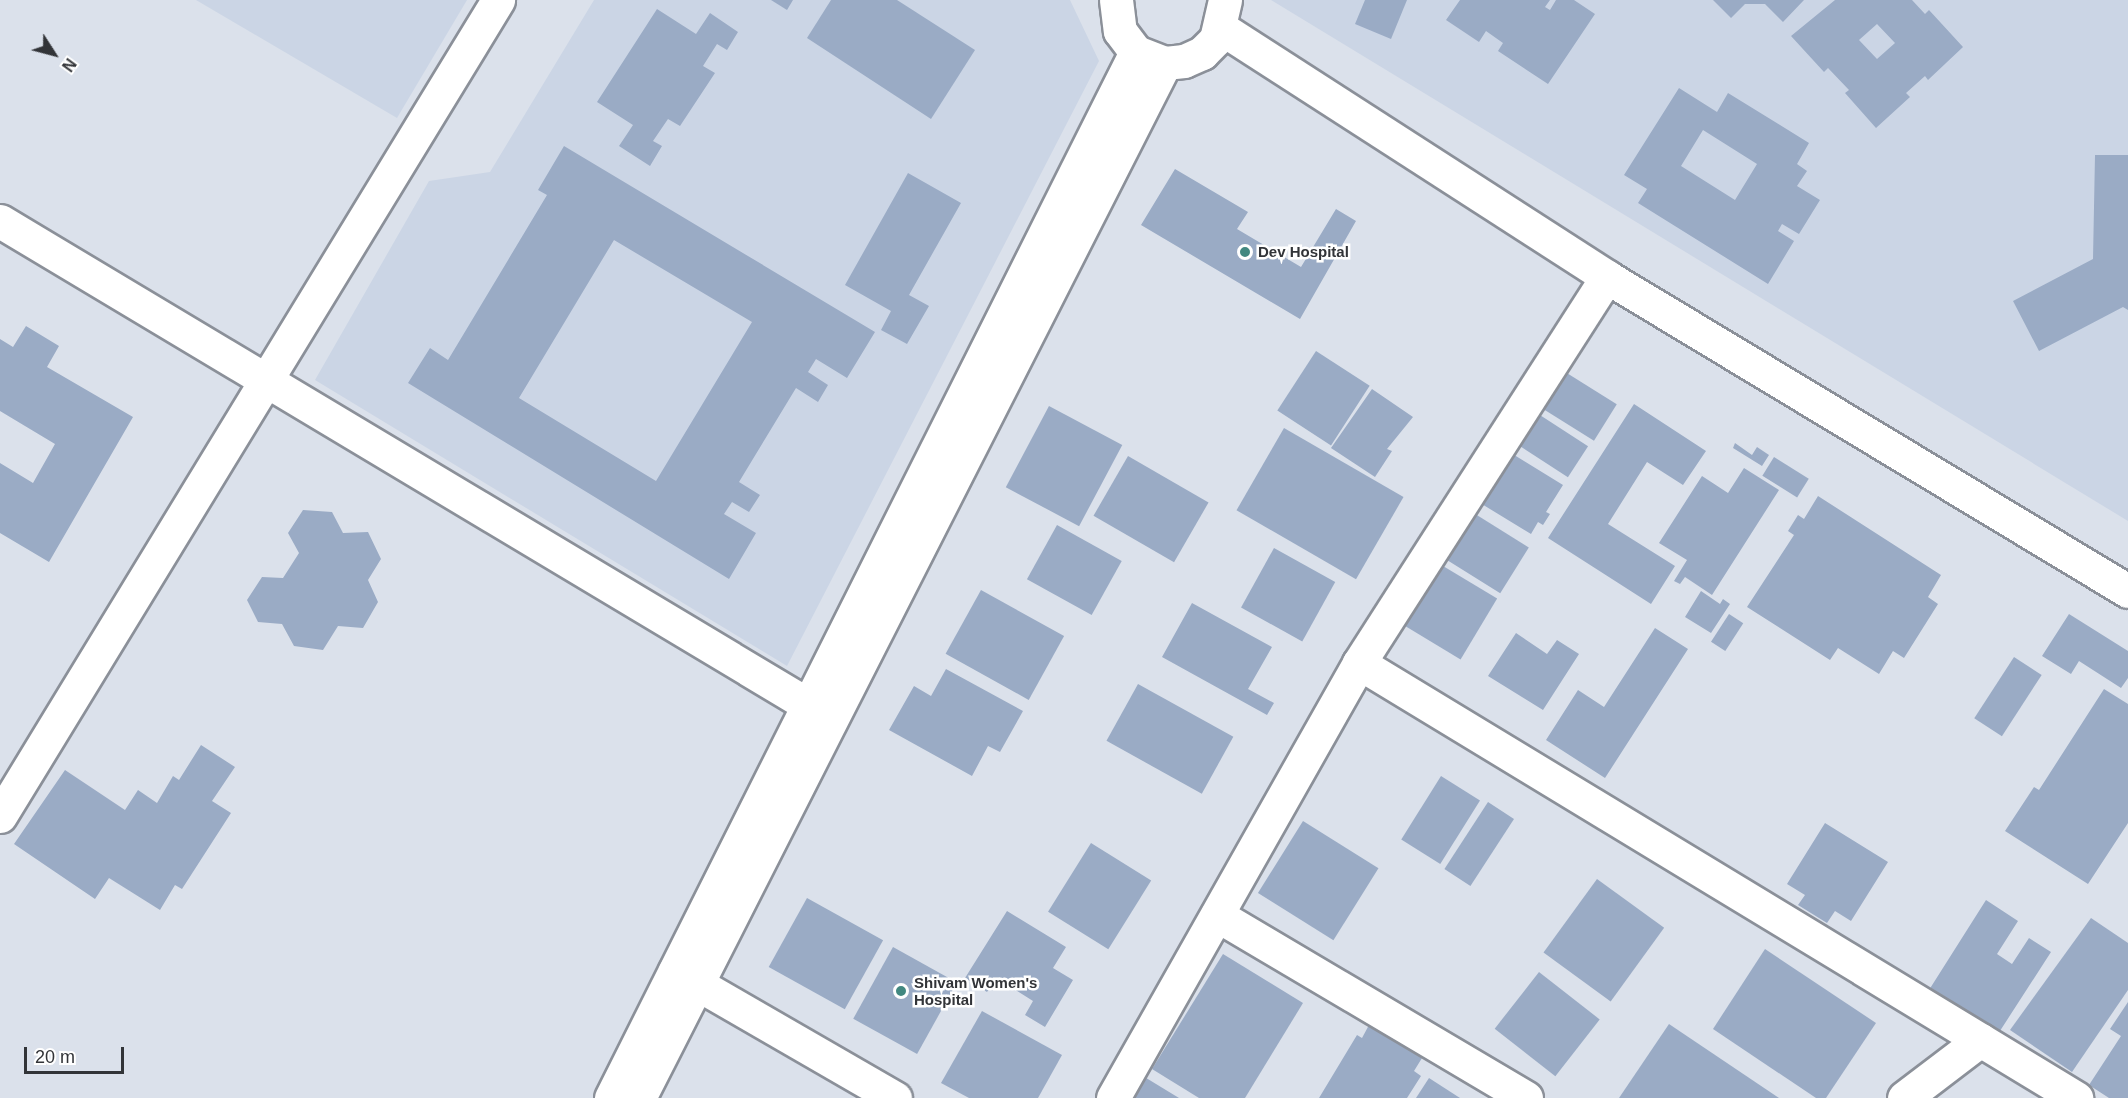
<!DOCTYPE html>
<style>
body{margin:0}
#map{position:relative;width:2128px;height:1098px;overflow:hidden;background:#dbe1eb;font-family:Arial,sans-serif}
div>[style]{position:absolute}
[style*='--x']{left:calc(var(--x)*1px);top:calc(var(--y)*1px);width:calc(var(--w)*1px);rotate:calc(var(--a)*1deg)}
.built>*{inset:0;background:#cbd5e5}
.building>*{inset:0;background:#9aabc5;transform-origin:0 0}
.roads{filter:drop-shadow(2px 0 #8b9099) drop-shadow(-2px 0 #8b9099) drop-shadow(0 2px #8b9099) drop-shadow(0 -2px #8b9099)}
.street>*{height:33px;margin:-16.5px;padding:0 16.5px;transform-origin:16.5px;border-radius:16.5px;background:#fff}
.secondary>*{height:33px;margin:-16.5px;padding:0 16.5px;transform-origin:16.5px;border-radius:16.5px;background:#fff}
.dots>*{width:16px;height:16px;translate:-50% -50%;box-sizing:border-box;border:3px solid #fff;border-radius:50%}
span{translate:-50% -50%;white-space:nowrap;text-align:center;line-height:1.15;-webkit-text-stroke:5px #fff;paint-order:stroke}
.poi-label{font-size:15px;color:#323438;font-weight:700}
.left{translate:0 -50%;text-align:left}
.north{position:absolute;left:24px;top:24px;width:60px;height:60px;-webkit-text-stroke:4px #fff;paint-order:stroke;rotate:126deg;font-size:16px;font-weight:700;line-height:24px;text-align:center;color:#323438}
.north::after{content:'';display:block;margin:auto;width:21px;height:27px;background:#323438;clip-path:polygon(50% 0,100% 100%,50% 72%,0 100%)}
.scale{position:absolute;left:24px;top:1047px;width:100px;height:27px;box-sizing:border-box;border:3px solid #323438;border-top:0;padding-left:8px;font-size:18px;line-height:21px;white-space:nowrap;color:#323438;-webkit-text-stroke:4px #fff;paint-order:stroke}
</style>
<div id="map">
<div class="built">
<div style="clip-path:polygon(196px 0,467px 0,397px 118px)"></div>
<div style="clip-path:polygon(594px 0,1070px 0,1099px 61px,787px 666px,315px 380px,429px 181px,490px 172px)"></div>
<div style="clip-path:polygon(1271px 0,2128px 0,2128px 521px)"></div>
</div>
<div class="building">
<div style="clip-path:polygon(771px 0,793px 0,787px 10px)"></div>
<div style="clip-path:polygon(831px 0,897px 0,975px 50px,931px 119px,807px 38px)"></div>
<div style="clip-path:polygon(1365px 0,1407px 0,1391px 39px,1355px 24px)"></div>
<div style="clip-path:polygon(1460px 0,1550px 0,1545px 7px,1550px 10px,1556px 0,1574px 0,1595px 14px,1548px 84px,1498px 51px,1503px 43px,1486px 31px,1479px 42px,1446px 20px)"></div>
<div style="clip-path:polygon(1713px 0,1804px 0,1783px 22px,1765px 4px,1745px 4px,1731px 18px)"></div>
<div style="clip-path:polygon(evenodd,1835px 0,1912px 0,1925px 14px,1929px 10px,1963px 47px,1928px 80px,1925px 76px,1906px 93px,1910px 97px,1876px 128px,1845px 93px,1849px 90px,1828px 68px,1824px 72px,1791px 36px,1835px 0,1877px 24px,1895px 43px,1877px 59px,1859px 40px,1877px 24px)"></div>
<div style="clip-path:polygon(657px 9px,696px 34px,710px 13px,738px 32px,727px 50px,717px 44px,703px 66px,715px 73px,680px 126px,668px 119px,653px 141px,662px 146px,650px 166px,619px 146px,633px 125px,597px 102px)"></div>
<div style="clip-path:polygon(evenodd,1679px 88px,1717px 112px,1728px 93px,1809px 143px,1797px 164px,1807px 171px,1797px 186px,1820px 200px,1799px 234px,1782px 224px,1778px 231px,1794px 241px,1768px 284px,1638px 203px,1647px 189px,1624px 175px,1679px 88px,1703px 130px,1757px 164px,1735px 200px,1681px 166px,1703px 130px)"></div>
<div style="clip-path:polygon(evenodd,564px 146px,875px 332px,847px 378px,816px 359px,808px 372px,828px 385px,818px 402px,796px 388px,739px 482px,760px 495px,749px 512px,732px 502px,724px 514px,756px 533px,729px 579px,408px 383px,430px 348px,448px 360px,547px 195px,538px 190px,564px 146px,614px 240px,752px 322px,656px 481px,519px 398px,614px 240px)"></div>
<div style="clip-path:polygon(2095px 155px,2128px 155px,2128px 310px,2123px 307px,2039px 351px,2013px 301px,2093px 259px)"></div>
<div style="clip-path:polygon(1175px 169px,1248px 212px,1237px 229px,1301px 267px,1336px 209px,1356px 221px,1300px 319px,1141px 225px)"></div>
<div style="clip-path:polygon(908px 173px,961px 203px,909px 295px,929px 306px,907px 344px,881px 330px,891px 311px,845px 285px)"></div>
<div style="clip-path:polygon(26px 326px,59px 346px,47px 367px,133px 417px,49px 562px,0 533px,0 463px,33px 483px,55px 444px,0 411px,0 339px,13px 347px)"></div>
<div style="left:1316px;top:351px;width:64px;height:71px;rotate:33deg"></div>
<div style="left:1554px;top:365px;width:74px;height:43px;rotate:32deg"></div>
<div style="clip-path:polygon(1372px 389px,1413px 417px,1387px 449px,1392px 451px,1375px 477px,1331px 448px)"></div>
<div style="clip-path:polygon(1634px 404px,1706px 451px,1683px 485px,1647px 462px,1608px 524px,1675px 566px,1651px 604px,1548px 538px)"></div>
<div style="left:1049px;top:406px;width:83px;height:92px;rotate:28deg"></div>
<div style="left:1526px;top:406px;width:74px;height:37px;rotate:33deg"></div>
<div style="left:1284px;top:428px;width:138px;height:95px;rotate:30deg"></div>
<div style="clip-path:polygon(1735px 443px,1752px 455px,1757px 447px,1769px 455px,1762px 466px,1733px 448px)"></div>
<div style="clip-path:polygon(1498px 445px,1563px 485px,1546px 512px,1550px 514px,1543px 525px,1538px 522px,1531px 534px,1467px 495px)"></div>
<div style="left:1128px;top:456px;width:93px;height:69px;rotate:30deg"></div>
<div style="left:1774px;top:457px;width:41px;height:22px;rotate:32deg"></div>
<div style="clip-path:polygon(1744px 468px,1779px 490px,1712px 595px,1685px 577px,1680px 584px,1674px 581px,1687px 560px,1659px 543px,1702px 476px,1728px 493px)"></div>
<div style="clip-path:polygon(1818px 496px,1941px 575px,1928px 597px,1938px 604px,1904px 658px,1893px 651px,1879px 674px,1838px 648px,1830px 660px,1747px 607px,1794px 535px,1788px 531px,1798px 515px,1804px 519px)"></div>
<div style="clip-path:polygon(303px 510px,332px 512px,343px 533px,368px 532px,381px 559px,368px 580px,378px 602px,363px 628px,338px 626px,323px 650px,294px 646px,282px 624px,258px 622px,247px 600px,262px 577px,283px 578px,299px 553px,288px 533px)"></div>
<div style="left:1472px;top:512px;width:67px;height:54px;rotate:32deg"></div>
<div style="left:1057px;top:525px;width:74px;height:62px;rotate:29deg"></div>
<div style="left:1274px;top:548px;width:70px;height:68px;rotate:29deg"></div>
<div style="left:1438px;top:563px;width:69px;height:71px;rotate:31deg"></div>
<div style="left:981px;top:590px;width:95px;height:73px;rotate:29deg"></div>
<div style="clip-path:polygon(1701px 591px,1720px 604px,1723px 599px,1730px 604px,1711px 633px,1685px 617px)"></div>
<div style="clip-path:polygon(1192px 603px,1272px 647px,1248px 689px,1274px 703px,1267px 715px,1162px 657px)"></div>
<div style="left:1729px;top:614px;width:17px;height:33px;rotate:33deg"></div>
<div style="clip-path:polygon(2069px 614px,2128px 651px,2128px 678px,2121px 688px,2079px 661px,2071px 674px,2042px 656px)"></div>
<div style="clip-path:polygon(1655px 628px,1688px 649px,1605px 778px,1546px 740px,1578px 690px,1604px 707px)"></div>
<div style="clip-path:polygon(1516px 633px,1547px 654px,1557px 640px,1579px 654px,1543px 710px,1488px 676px)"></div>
<div style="left:2014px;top:657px;width:33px;height:73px;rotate:33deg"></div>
<div style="clip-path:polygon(946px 669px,1023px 711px,1000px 752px,988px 746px,972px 776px,889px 730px,914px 686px,931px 696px)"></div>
<div style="left:1138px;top:684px;width:109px;height:65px;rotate:29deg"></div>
<div style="clip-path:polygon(2104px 689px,2128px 704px,2128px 823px,2088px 884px,2005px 831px,2034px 787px,2039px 790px)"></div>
<div style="clip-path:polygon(201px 745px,235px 767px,212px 801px,231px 813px,182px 889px,175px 885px,160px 910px,109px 878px,95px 899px,14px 844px,65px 770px,125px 810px,138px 790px,157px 803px,173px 776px,179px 780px)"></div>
<div style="left:1441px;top:776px;width:46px;height:75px;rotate:32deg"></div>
<div style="left:1488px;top:802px;width:31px;height:80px;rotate:33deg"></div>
<div style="left:1303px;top:821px;width:89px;height:85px;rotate:32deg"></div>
<div style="clip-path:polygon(1825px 823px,1888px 862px,1851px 921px,1835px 911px,1827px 923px,1798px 905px,1805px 895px,1787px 884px)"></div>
<div style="left:1091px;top:843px;width:71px;height:81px;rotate:32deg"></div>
<div style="left:1597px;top:879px;width:83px;height:91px;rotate:36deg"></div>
<div style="left:807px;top:898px;width:87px;height:79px;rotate:29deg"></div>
<div style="clip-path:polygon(1986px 900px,2018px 921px,1997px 954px,2012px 964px,2029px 938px,2051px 952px,1998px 1034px,1929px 990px)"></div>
<div style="clip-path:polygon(1007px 911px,1066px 947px,1053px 968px,1073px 980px,1045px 1027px,1025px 1015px,1033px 1001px,997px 978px,987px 992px,965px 978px)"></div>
<div style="clip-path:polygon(2091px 918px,2128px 943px,2128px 990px,2072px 1072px,2010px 1030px)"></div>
<div style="left:893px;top:947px;width:73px;height:82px;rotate:29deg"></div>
<div style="clip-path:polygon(1765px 949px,1876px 1023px,1826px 1098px,1816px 1098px,1713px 1029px)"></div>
<div style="clip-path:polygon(1223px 954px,1303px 1003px,1245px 1098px,1199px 1098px,1152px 1069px)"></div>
<div style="left:1539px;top:972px;width:77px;height:72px;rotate:38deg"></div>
<div style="clip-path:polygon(2128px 1002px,2128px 1098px,2109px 1098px,2089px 1085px,2121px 1036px,2110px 1029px)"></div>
<div style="clip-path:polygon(982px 1011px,1062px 1055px,1038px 1098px,969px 1098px,941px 1083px)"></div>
<div style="clip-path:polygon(1669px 1024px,1779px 1098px,1619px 1098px)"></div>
<div style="clip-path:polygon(1369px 1025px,1422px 1058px,1414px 1071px,1421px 1076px,1407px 1098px,1319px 1098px,1357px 1035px,1362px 1038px)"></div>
<div style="clip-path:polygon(1138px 1073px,1179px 1098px,1123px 1098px)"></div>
<div style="clip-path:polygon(1429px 1078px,1460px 1098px,1416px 1098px)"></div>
</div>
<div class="roads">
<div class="street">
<div style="--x:0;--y:221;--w:967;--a:30.91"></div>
<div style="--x:1359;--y:663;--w:839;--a:31.24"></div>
<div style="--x:0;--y:816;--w:956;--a:-58.6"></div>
<div style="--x:1217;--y:915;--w:359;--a:30.6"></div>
<div style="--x:675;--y:971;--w:254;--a:30"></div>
<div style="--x:1113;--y:1098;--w:500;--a:-60.5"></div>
<div style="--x:1359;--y:663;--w:459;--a:-57.3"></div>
<div style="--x:1904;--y:1098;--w:96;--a:-37.3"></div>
</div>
<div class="secondary">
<div style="--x:1116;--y:0;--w:31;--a:83"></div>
<div style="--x:1120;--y:31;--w:26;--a:53"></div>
<div style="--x:1136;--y:52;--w:31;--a:21"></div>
<div style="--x:1165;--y:63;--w:19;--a:-6"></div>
<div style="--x:1184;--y:61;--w:20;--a:-24"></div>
<div style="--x:1202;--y:53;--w:20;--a:-45"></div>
<div style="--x:1216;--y:39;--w:40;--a:-77"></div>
<div style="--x:1221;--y:28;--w:459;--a:32.8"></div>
<div style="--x:1607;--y:277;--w:608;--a:31.08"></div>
<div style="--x:611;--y:1098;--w:1170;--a:-63.35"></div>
<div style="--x:639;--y:1098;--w:1161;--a:-63.06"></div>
</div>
</div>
<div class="dots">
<div style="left:1245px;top:252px;background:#428880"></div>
<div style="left:901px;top:991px;background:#428880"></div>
</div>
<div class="poi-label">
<span class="left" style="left:1258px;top:252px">Dev Hospital</span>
<span class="left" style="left:914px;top:991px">Shivam Women's<br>Hospital</span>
</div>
<div class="north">N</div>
<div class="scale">20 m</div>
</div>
